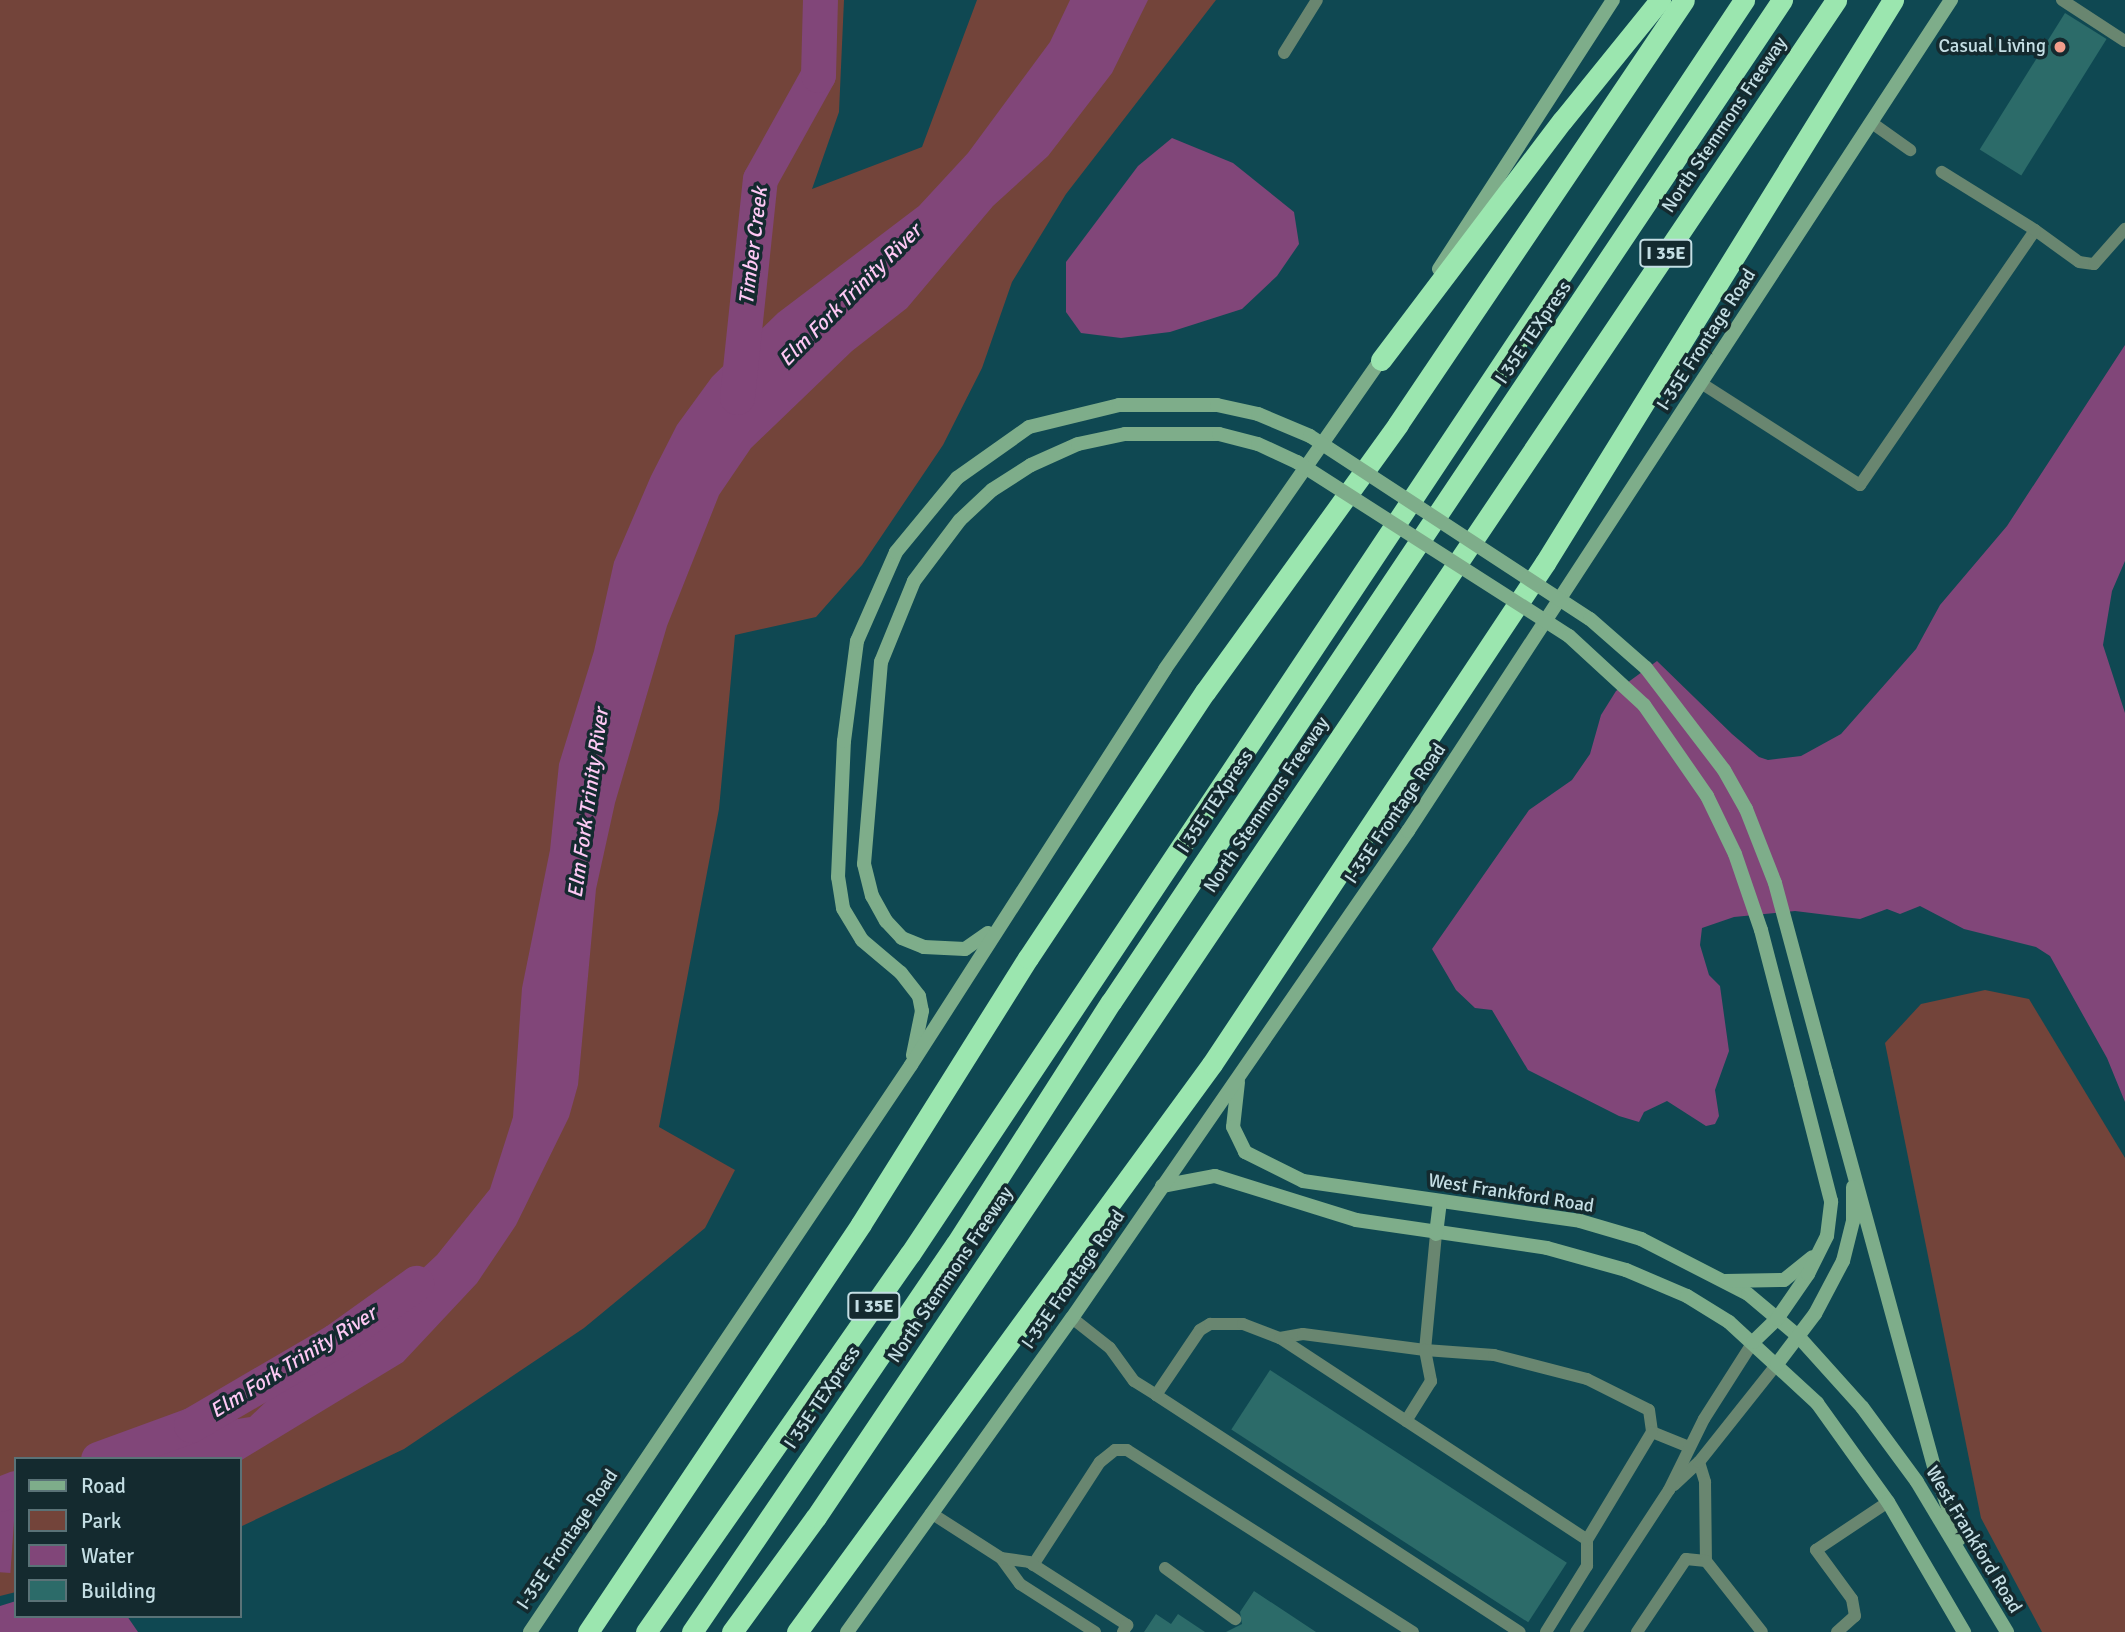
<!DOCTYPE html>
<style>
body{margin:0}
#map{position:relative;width:2125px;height:1632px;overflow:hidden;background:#0f4852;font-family:Signika,sans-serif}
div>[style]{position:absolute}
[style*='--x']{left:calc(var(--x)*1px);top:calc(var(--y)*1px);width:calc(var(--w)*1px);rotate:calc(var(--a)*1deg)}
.green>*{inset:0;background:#73443a}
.water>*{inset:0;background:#814679;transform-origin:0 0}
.river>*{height:35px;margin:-17.5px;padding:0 17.5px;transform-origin:17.5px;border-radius:17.5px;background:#814679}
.building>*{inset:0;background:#2c6b69;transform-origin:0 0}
.service>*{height:12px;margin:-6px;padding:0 6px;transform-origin:6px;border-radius:6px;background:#698670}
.secondary>*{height:14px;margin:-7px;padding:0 7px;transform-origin:7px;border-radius:7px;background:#7ead8a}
.motorway>*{height:21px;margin:-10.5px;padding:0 10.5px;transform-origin:10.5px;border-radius:10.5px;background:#9be6af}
.secondary-bridge>*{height:14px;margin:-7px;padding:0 7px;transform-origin:7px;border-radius:7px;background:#7ead8a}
.dots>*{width:19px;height:19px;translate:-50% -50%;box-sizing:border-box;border:4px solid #142a2f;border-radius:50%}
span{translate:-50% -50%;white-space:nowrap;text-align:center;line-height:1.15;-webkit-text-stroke:7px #142a2f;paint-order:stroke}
.shield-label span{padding:2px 5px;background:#142a2f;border:2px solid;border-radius:5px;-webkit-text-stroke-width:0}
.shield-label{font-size:18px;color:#c4dee4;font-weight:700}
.poi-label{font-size:19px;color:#c4dee4}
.right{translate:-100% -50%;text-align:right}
.street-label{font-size:19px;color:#c4dee4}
.water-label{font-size:21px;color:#fdc8f4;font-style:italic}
.legend{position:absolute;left:14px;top:1457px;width:228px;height:161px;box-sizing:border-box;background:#142a2f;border:2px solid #5a7277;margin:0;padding:9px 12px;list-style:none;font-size:21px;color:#c4dee4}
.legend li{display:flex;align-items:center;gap:14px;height:35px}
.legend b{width:35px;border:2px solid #5a7277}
</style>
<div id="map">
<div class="green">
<div style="clip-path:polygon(0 0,844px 0,839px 112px,812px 189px,922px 147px,977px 0,1216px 0,1066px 194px,1012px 282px,982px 368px,943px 445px,862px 565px,816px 617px,735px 635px,719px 809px,659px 1127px,735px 1170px,705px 1228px,584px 1328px,404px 1449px,240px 1527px,240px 1459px,16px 1459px,16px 1592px,0 1596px)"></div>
<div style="clip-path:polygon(1985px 990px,2029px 999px,2125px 1158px,2125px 1632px,2042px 1632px,1981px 1518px,1885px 1043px,1921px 1004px)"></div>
</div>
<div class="water">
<div style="clip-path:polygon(1070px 0,1148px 0,1112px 73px,1048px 156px,993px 206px,907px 308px,852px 351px,751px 448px,719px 495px,667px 626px,615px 803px,596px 889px,578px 1085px,569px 1117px,516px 1225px,477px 1283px,403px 1362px,240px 1461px,134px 1459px,163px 1431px,250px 1417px,296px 1373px,319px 1361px,370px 1318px,437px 1255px,490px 1189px,513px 1117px,522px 988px,550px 850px,559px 764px,594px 651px,614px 562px,651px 476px,677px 425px,712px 377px,778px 313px,919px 206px,968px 153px,1050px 42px)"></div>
<div style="clip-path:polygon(1172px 138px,1233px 163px,1294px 212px,1299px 244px,1277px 276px,1242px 309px,1170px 332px,1121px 338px,1081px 333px,1066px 312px,1066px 262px,1138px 166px)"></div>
<div style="clip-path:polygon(2125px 345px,2125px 561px,2112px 591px,2103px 645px,2125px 713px,2125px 1102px,2107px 1058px,2050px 956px,2036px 947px,1964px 929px,1920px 906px,1900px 914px,1887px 909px,1860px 919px,1795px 911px,1734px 917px,1702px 928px,1700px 945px,1709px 975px,1720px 986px,1729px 1051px,1715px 1090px,1719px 1116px,1715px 1124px,1706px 1126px,1667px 1101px,1644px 1112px,1639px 1122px,1619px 1116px,1528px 1070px,1492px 1010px,1475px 1008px,1456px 990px,1432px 949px,1529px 810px,1572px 780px,1590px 754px,1601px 715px,1616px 691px,1657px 661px,1732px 734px,1759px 757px,1768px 760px,1801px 756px,1841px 734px,1916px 649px,1940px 605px,2007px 526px)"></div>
<div style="left:0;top:1492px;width:16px;height:80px;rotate:4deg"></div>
<div style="clip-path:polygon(16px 1601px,16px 1616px,127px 1616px,138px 1632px,0 1632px,0 1606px)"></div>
</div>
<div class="river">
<div style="--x:737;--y:397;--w:219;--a:-84"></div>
<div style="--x:760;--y:179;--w:119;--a:-60.9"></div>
<div style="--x:818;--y:75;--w:75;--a:-88.5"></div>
<div style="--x:98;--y:1459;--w:99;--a:-20.1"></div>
<div style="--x:191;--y:1425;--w:167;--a:-30.3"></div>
<div style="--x:335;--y:1341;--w:100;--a:-35.6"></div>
<div style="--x:0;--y:1494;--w:17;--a:-21"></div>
</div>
<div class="building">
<div style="left:2065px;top:13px;width:49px;height:161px;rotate:32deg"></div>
<div style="left:1270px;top:1370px;width:354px;height:71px;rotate:33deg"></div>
<div style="clip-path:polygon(1254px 1591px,1316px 1632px,1226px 1632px,1242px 1624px,1240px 1612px)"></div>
<div style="clip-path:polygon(1156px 1614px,1171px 1624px,1178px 1614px,1205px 1632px,1144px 1632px)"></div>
</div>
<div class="service">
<div style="--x:2062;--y:0;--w:75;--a:33.1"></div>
<div style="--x:1284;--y:53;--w:62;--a:-58.1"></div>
<div style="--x:1872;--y:123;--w:47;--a:35.4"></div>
<div style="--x:2035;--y:230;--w:54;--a:36"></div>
<div style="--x:2079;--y:262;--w:15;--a:8"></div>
<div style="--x:2094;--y:264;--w:47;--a:-48.5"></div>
<div style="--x:1701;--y:383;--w:189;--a:32.7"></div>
<div style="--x:1860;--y:485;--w:309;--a:-55.5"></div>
<div style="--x:2035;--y:230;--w:110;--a:-148.1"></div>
<div style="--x:1436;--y:1234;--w:117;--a:95.4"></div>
<div style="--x:1425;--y:1350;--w:69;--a:4.1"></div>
<div style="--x:1494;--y:1355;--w:96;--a:14.5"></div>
<div style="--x:1587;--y:1379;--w:69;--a:26.6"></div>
<div style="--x:1649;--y:1410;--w:22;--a:82"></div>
<div style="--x:1652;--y:1432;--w:40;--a:22"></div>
<div style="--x:1072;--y:1318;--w:48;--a:38.3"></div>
<div style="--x:1110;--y:1348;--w:41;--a:54"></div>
<div style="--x:1134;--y:1381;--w:26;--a:32"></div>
<div style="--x:1156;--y:1395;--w:78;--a:-55.9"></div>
<div style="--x:1200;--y:1330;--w:12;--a:-31"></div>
<div style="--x:1210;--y:1324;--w:33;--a:0"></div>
<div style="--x:1243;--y:1324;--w:40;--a:21"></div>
<div style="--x:1280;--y:1338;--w:23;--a:-10"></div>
<div style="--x:1303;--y:1334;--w:123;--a:7.5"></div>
<div style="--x:1425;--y:1350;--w:32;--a:79"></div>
<div style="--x:1431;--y:1381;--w:47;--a:122"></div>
<div style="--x:1280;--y:1338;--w:367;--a:33.3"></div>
<div style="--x:1156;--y:1395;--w:434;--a:33.1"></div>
<div style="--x:1699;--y:1462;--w:21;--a:73"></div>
<div style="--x:1705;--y:1482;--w:79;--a:89.3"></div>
<div style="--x:1674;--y:1485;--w:34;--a:-43"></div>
<div style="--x:1699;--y:1462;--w:125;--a:-51.5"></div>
<div style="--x:931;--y:1513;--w:83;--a:32.7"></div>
<div style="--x:1033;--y:1565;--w:123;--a:-57"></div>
<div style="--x:1100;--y:1462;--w:19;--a:-39"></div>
<div style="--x:1115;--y:1450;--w:12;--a:0"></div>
<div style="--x:1127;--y:1450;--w:339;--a:32.5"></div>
<div style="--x:1165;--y:1568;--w:87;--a:36.1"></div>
<div style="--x:1095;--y:1632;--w:89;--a:-147.4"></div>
<div style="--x:1020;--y:1584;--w:32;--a:-126"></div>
<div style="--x:1001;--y:1558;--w:28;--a:8"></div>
<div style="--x:1029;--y:1562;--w:117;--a:32.7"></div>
<div style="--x:1127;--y:1625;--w:8;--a:120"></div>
<div style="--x:1546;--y:1632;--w:78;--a:-58.2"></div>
<div style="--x:1587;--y:1566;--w:26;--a:-90"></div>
<div style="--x:1587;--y:1540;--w:126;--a:-59"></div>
<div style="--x:1576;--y:1632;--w:170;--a:-56.8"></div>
<div style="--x:1669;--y:1490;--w:79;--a:-63.8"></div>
<div style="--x:1704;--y:1419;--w:91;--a:-57.5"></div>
<div style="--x:1637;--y:1632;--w:88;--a:-56.1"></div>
<div style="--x:1686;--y:1559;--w:20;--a:6"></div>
<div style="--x:1706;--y:1561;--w:90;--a:51.7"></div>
<div style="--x:1837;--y:1632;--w:24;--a:-42"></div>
<div style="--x:1855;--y:1616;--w:17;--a:-100"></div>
<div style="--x:1852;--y:1599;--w:61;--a:-126.3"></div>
<div style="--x:1816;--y:1550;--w:87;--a:-33.7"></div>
</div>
<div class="secondary">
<div style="--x:1439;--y:269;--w:320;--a:-57.1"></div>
<div style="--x:924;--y:947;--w:41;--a:2.8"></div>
<div style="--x:965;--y:949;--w:28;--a:-35"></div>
<div style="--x:901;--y:973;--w:29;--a:52"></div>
<div style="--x:919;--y:996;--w:15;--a:79"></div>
<div style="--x:922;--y:1011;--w:45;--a:101.6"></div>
<div style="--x:1826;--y:1072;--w:416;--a:74.7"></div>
<div style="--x:1936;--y:1473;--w:70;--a:70.8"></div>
<div style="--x:1238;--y:1082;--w:45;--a:96.3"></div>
<div style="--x:1233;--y:1127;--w:28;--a:64"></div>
<div style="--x:1245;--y:1152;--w:65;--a:26.6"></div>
<div style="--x:1303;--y:1181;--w:280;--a:8.2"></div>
<div style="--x:1580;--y:1221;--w:64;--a:16.4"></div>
<div style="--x:1641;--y:1239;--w:120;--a:27.2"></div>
<div style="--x:1748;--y:1294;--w:65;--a:40"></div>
<div style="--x:1798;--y:1336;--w:96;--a:48"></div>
<div style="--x:1862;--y:1407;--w:93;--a:53.7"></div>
<div style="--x:1917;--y:1482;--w:175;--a:59"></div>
<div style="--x:1162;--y:1186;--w:54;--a:-10.7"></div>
<div style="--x:1215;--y:1176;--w:148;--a:17.3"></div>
<div style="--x:1356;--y:1220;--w:193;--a:8.3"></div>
<div style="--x:1547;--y:1248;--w:82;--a:15.6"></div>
<div style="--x:1626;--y:1270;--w:66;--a:23.1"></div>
<div style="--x:1687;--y:1296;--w:49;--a:31.8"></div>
<div style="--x:1729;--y:1322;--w:120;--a:42.6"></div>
<div style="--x:1817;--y:1403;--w:122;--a:54.4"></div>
<div style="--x:1888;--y:1502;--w:151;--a:59.7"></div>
<div style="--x:1436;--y:1234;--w:31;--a:-83"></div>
<div style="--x:1725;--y:1281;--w:59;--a:-1"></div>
<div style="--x:1784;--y:1280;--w:36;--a:-39"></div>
<div style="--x:1753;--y:1342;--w:33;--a:-44"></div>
<div style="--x:1777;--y:1319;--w:55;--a:-55.4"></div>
<div style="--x:1808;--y:1274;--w:42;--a:-63.4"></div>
<div style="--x:1827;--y:1236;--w:35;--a:-83"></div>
<div style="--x:1831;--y:1201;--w:121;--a:-104.4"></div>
<div style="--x:1777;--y:1364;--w:63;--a:-52.8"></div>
<div style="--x:1815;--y:1314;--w:60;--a:-62.2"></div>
<div style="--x:1843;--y:1261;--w:41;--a:-76"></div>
<div style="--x:1853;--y:1221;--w:34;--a:-90"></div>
<div style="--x:530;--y:1632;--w:683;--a:-56.1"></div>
<div style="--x:911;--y:1065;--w:470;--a:-57.3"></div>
<div style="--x:1165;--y:669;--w:384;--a:-55.1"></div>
<div style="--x:847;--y:1632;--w:386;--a:-54.4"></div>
<div style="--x:1072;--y:1318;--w:592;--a:-55.4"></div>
<div style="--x:1408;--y:831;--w:993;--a:-56.84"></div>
</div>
<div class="motorway">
<div style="--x:1381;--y:360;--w:300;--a:-52.9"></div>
<div style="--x:1562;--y:121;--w:156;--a:-51"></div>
<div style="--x:588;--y:1632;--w:491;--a:-56.2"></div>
<div style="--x:861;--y:1224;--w:314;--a:-57.9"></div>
<div style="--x:1028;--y:958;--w:320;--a:-56.4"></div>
<div style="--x:1205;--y:692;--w:330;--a:-54.2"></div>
<div style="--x:1398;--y:424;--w:511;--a:-56"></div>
<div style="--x:646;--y:1632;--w:461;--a:-55.1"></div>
<div style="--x:910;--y:1254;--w:1506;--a:-56.37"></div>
<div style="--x:692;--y:1632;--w:469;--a:-55.8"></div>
<div style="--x:956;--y:1244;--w:287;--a:-57.4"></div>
<div style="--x:1111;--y:1002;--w:1206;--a:-56.19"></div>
<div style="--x:732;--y:1632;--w:142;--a:-53.9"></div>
<div style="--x:816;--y:1517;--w:1828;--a:-56.08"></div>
<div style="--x:797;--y:1632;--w:703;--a:-53.85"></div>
<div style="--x:1212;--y:1064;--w:602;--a:-56.39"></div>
<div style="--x:1545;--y:563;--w:662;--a:-58.28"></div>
</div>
<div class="secondary-bridge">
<div style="--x:924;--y:947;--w:24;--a:-158"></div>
<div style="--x:902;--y:938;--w:23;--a:-133"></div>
<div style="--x:886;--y:921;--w:29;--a:-119"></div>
<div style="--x:872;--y:896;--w:33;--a:-104"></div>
<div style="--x:864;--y:864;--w:203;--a:-85.2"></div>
<div style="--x:881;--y:662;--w:87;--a:-67.8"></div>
<div style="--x:914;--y:581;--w:76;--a:-53"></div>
<div style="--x:960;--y:520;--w:44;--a:-43.2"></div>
<div style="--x:992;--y:490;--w:46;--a:-32.7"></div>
<div style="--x:1031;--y:465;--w:51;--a:-24.1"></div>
<div style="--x:1078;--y:444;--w:48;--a:-12"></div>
<div style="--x:1125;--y:434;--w:94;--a:0"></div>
<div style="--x:1219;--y:434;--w:40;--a:14.4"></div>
<div style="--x:1258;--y:444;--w:43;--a:24.8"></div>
<div style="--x:1297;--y:462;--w:323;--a:32.6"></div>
<div style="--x:1569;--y:636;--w:102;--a:42.6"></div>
<div style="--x:1644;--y:705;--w:111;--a:55.3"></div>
<div style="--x:1707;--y:796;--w:64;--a:64.2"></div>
<div style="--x:1735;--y:854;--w:80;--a:71.1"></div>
<div style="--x:1761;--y:930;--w:159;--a:75.4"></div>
<div style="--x:901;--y:973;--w:51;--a:-139.8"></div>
<div style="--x:862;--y:940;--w:37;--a:-121"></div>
<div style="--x:843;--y:908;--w:31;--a:-99"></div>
<div style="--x:838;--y:877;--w:136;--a:-87.5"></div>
<div style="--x:844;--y:741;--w:101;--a:-82.6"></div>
<div style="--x:857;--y:641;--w:97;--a:-66.3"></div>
<div style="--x:896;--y:552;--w:96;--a:-50.5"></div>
<div style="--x:957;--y:478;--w:88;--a:-35.3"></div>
<div style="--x:1029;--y:427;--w:93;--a:-13.7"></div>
<div style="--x:1119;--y:405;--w:98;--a:0"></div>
<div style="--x:1217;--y:405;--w:42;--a:12.4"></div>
<div style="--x:1258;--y:414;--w:56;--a:22.9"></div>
<div style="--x:1310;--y:436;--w:334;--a:33.2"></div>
<div style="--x:1590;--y:619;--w:74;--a:41.2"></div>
<div style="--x:1646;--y:668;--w:128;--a:52.6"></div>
<div style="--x:1724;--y:770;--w:45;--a:60.6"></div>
<div style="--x:1746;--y:809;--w:79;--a:68.6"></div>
<div style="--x:1775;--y:883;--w:196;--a:74.9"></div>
</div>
<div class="dots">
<div style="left:2060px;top:47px;background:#f49d8b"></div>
</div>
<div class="shield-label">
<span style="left:1666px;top:253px">I 35E</span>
<span style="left:874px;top:1306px">I 35E</span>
</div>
<div class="poi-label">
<span class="right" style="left:2046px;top:47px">Casual Living</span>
</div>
<div class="street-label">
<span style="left:1725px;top:125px;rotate:-56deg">North Stemmons Freeway</span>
<span style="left:1534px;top:333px;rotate:-56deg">I 35E TEXpress</span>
<span style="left:1707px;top:340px;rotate:-57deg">I-35E Frontage Road</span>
<span style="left:1216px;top:802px;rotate:-56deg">I 35E TEXpress</span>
<span style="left:1267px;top:805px;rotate:-56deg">North Stemmons Freeway</span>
<span style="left:1396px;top:814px;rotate:-56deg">I-35E Frontage Road</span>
<span style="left:1511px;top:1194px;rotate:9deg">West Frankford Road</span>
<span style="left:951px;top:1275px;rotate:-56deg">North Stemmons Freeway</span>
<span style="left:1074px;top:1280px;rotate:-55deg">I-35E Frontage Road</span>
<span style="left:823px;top:1398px;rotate:-56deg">I 35E TEXpress</span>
<span style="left:568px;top:1540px;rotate:-56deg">I-35E Frontage Road</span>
<span style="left:1973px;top:1540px;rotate:59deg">West Frankford Road</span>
</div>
<div class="water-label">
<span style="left:753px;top:246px;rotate:-83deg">Timber Creek</span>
<span style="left:850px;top:295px;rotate:-45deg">Elm Fork Trinity River</span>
<span style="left:588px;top:803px;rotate:-82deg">Elm Fork Trinity River</span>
<span style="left:293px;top:1362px;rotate:-32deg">Elm Fork Trinity River</span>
</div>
<ul class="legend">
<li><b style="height:9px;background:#7ead8a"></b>Road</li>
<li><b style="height:19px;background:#73443a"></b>Park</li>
<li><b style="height:19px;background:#814679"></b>Water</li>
<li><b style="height:19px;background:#2c6b69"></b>Building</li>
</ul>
</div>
